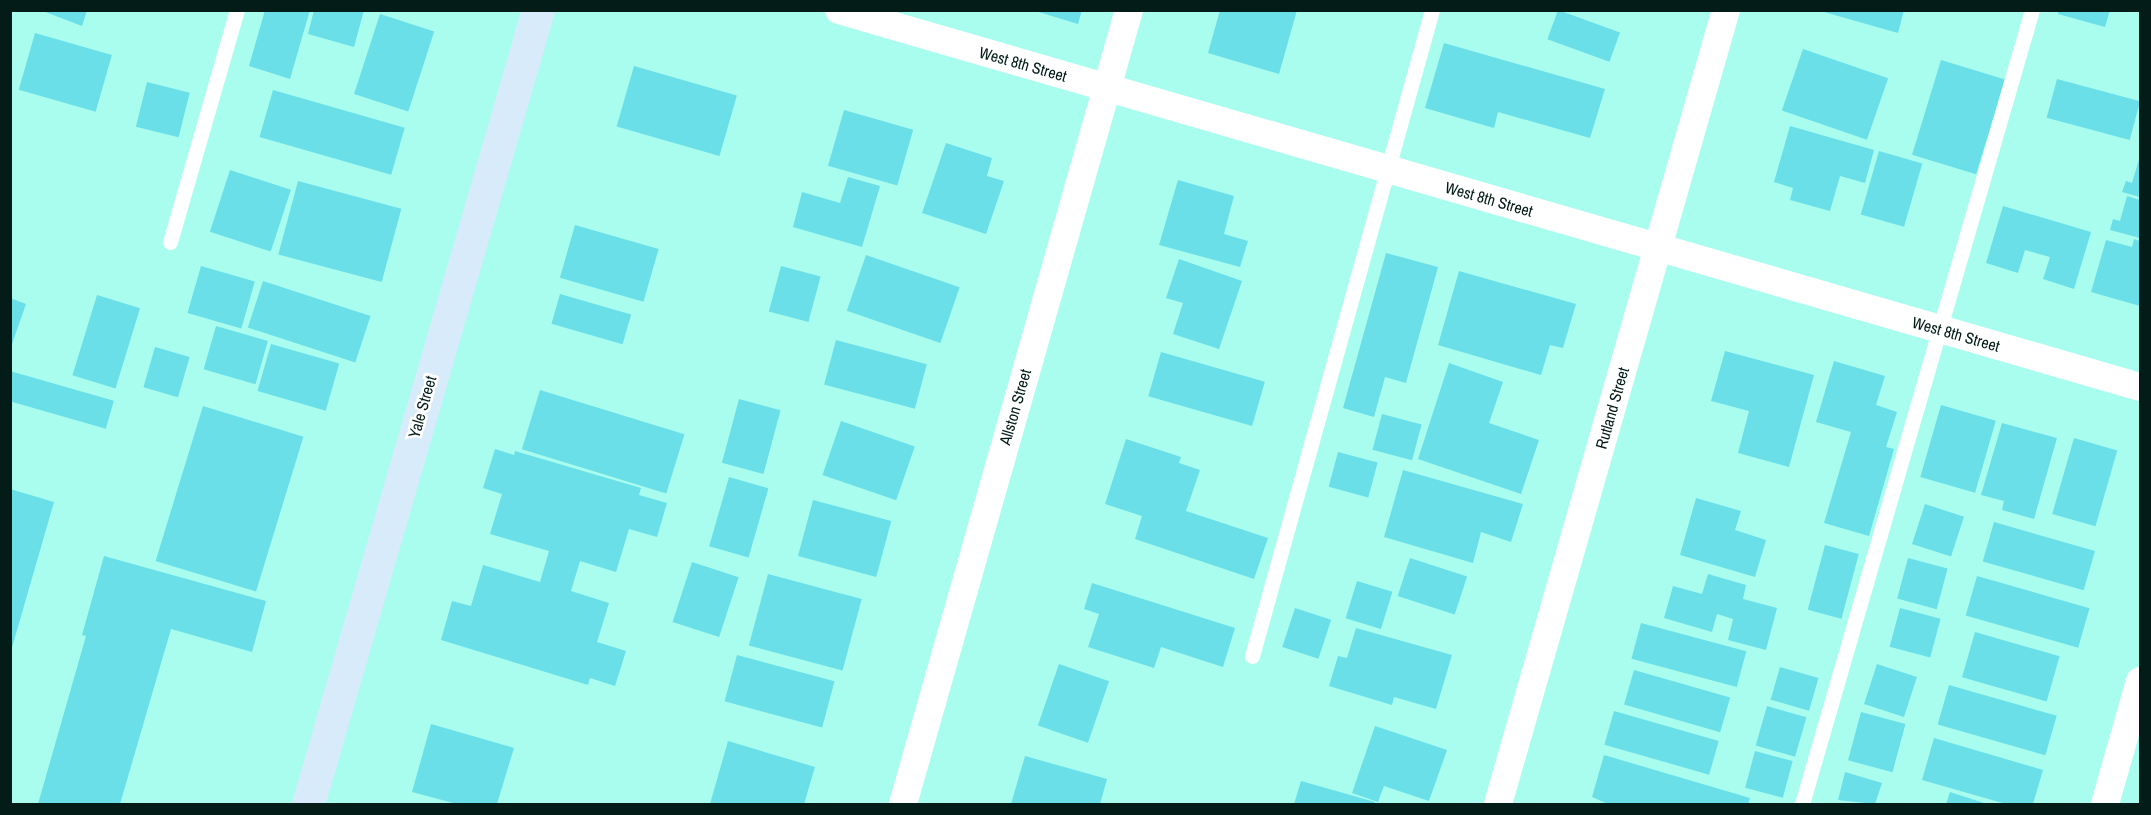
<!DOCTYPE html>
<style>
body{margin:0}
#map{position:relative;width:2151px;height:815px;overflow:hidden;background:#a8fdee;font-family:"Archivo Narrow",sans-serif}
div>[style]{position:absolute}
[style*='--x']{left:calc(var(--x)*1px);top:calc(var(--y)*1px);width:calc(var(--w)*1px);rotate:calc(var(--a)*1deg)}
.building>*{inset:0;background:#6adfe8;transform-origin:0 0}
.lane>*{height:15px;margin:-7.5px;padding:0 7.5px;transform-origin:7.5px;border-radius:7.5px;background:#fff}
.street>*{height:28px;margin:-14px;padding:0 14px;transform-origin:14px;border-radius:14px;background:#fff}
.secondary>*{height:33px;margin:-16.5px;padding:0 16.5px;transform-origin:16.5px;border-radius:16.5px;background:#d7ebfb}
span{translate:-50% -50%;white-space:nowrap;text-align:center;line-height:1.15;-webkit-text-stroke:5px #fff;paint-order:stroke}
.street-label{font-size:16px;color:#031c18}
.frame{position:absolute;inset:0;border:12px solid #031c18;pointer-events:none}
</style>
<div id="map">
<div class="building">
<div style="clip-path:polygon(40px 10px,87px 10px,82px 26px)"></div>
<div style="clip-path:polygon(265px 10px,310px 10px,290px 79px,249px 66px)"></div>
<div style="clip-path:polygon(314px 10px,364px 10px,354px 47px,308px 34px)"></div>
<div style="clip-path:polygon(1032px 10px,1082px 10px,1078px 24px)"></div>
<div style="clip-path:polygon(1220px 10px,1297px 10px,1279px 74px,1208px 53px)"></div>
<div style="left:1558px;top:10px;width:66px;height:31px;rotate:20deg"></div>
<div style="clip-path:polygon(1817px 10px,1904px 10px,1898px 33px)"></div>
<div style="clip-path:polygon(2059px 10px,2110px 10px,2105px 27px,2058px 14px)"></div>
<div style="left:380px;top:14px;width:57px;height:84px;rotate:18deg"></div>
<div style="left:35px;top:33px;width:80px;height:59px;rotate:16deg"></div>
<div style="clip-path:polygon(1444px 43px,1605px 89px,1590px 138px,1498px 112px,1494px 128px,1425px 108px)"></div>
<div style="left:1803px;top:49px;width:90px;height:65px;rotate:19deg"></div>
<div style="left:1941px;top:60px;width:67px;height:99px;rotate:17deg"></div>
<div style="left:634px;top:66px;width:107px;height:63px;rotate:16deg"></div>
<div style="left:2057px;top:79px;width:86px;height:40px;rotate:15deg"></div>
<div style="left:147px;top:82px;width:44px;height:46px;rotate:14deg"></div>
<div style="left:273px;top:90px;width:137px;height:49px;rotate:16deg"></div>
<div style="left:844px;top:110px;width:72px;height:58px;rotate:16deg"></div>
<div style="clip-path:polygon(1790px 126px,1874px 150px,1865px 183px,1840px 176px,1830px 211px,1790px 200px,1793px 188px,1774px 182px)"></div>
<div style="clip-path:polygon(946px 143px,992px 158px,987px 176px,1004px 181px,986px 234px,922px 213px)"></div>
<div style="left:1879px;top:151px;width:45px;height:66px;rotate:16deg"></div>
<div style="clip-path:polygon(2140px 156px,2140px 197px,2122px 192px,2126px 181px,2132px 183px)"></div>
<div style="left:230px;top:170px;width:64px;height:65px;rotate:18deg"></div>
<div style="clip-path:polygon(848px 177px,880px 186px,862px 247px,793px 227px,802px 192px,840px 203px)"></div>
<div style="clip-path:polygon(1178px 180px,1234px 196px,1224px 234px,1248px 241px,1240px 267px,1159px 245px)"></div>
<div style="left:298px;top:181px;width:107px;height:76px;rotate:15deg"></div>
<div style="clip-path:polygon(2127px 196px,2140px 200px,2140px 238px,2110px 230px,2113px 219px,2120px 221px)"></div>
<div style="clip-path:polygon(2003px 206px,2091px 232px,2074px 289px,2043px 279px,2050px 257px,2025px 250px,2018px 273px,1986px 263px)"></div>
<div style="left:575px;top:225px;width:87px;height:55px;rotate:16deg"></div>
<div style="clip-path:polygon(2134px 239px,2140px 241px,2140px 306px,2091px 292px,2106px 240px,2132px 247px)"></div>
<div style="clip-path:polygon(1386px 253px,1438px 267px,1406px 383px,1385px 377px,1374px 417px,1343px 408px)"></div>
<div style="left:866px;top:255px;width:99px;height:59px;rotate:19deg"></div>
<div style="clip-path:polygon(1179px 259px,1242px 281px,1219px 349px,1173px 334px,1183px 303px,1166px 298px)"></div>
<div style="left:201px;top:266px;width:56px;height:49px;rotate:16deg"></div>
<div style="left:781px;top:266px;width:41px;height:47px;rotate:15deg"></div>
<div style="clip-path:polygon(1459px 271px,1576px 304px,1563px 348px,1550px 345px,1541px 375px,1438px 345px)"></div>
<div style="left:263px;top:281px;width:113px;height:49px;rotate:18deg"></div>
<div style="left:560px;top:294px;width:74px;height:31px;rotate:16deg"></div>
<div style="left:97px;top:295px;width:45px;height:84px;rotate:17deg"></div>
<div style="clip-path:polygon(10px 298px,26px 304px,11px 347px,10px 347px)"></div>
<div style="left:216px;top:326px;width:54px;height:45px;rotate:16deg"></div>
<div style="left:836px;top:340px;width:94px;height:46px;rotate:15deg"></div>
<div style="left:271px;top:344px;width:71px;height:49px;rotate:16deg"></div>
<div style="left:155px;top:347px;width:36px;height:42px;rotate:16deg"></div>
<div style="clip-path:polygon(1725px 351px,1814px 375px,1789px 467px,1738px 453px,1749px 411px,1711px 401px)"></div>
<div style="left:1161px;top:352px;width:108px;height:46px;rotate:16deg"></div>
<div style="clip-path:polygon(1834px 361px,1885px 376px,1876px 405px,1897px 412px,1886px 447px,1894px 449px,1869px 536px,1824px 523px,1851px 432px,1816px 422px)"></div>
<div style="clip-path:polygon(1449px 363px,1503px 382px,1489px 423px,1539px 440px,1521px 494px,1418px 459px)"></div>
<div style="left:10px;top:371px;width:108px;height:29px;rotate:16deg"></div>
<div style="left:540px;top:390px;width:151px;height:62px;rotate:17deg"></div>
<div style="left:739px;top:399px;width:43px;height:66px;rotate:15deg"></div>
<div style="left:1941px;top:405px;width:57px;height:75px;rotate:16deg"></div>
<div style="left:203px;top:406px;width:105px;height:162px;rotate:17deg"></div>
<div style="left:1382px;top:414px;width:41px;height:37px;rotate:15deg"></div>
<div style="left:841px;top:421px;width:78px;height:57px;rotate:19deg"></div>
<div style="clip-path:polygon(2002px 423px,2057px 438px,2034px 519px,2002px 510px,2004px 501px,1981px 495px)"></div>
<div style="left:2074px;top:438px;width:45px;height:79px;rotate:16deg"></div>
<div style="clip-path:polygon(1126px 439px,1181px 457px,1179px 463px,1200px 470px,1186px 511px,1268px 538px,1254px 579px,1135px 539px,1142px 516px,1105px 504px)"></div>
<div style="clip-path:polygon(495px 449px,514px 455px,515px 451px,641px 488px,639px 495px,667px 503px,657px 537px,629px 529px,616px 572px,580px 561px,571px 591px,609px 603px,597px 642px,626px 651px,615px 686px,590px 678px,588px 685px,441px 640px,452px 601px,471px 606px,483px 565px,540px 582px,549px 551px,490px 534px,502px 494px,483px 488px)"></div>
<div style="left:1338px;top:452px;width:41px;height:36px;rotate:15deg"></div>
<div style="clip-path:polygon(1403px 470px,1523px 504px,1511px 542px,1481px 532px,1473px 563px,1384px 537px)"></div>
<div style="left:729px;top:477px;width:41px;height:72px;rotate:16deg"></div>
<div style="clip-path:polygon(10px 489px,54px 502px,11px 651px,10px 651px)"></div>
<div style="clip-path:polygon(1696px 498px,1741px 511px,1735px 530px,1766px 540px,1755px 577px,1680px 555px)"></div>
<div style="left:813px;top:500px;width:81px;height:58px;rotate:15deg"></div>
<div style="left:1925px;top:504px;width:41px;height:42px;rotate:18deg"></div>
<div style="left:1994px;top:522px;width:105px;height:41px;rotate:16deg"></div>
<div style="left:1825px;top:545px;width:35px;height:67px;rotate:15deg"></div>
<div style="clip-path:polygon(104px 556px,266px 601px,252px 652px,171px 629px,120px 804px,38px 804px,86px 636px,82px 635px)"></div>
<div style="left:1410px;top:558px;width:60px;height:40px;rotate:18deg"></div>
<div style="left:1908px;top:558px;width:41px;height:42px;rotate:15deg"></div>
<div style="left:692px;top:562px;width:49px;height:63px;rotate:18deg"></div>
<div style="left:768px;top:574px;width:97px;height:74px;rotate:15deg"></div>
<div style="clip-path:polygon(1708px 574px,1746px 585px,1743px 599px,1777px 608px,1766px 650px,1728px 640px,1733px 619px,1717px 614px,1712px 632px,1664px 618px,1673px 586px,1702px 594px)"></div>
<div style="left:1977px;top:576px;width:117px;height:41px;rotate:16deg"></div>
<div style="left:1357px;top:581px;width:37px;height:39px;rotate:17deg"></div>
<div style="clip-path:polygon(1092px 583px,1235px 628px,1223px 667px,1161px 647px,1154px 668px,1088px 647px,1099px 614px,1084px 609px)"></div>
<div style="left:1295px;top:608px;width:38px;height:41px;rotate:18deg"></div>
<div style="left:1900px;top:608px;width:42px;height:40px;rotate:15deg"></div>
<div style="left:1641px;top:623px;width:109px;height:37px;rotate:15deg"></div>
<div style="clip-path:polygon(1356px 628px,1452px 655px,1436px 709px,1394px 697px,1392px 705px,1329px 686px,1338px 656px,1347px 658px)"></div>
<div style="left:1975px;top:632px;width:88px;height:47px;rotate:16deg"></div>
<div style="left:737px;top:655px;width:101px;height:48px;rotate:15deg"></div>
<div style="left:1059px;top:664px;width:53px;height:65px;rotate:19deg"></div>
<div style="left:1877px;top:664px;width:42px;height:42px;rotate:18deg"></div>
<div style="left:1780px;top:667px;width:40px;height:34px;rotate:16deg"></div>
<div style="left:1634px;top:670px;width:100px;height:36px;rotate:16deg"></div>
<div style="left:1949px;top:685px;width:112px;height:41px;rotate:16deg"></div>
<div style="left:1767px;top:706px;width:41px;height:41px;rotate:16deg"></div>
<div style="left:1614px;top:711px;width:109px;height:35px;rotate:16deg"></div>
<div style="left:1861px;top:712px;width:46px;height:50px;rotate:15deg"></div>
<div style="clip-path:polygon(431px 724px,514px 748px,497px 804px,457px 804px,412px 792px)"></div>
<div style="clip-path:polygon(1375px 726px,1447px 750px,1429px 801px,1384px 786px,1378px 802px,1352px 793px)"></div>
<div style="clip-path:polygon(1934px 738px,2043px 770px,2033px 804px,2006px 804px,1922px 780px)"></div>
<div style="clip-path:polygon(728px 741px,815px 767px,804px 804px,710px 804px)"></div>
<div style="left:1755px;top:751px;width:39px;height:38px;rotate:15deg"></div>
<div style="clip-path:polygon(1604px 755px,1750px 798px,1748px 804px,1608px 804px,1592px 797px)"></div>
<div style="clip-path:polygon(1025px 756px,1107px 779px,1100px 804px,1011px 804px)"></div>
<div style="clip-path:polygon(1845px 772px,1882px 783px,1875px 804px,1838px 800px)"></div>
<div style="clip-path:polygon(1301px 781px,1375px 802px,1374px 804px,1294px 804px)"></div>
<div style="clip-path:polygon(1950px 792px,1987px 804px,1946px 804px)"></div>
</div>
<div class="lane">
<div style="--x:170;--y:242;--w:241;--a:-73.9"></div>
<div style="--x:1252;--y:656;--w:671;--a:-74.43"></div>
<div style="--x:1802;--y:804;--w:827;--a:-73.85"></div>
</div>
<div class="street">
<div style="--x:839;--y:10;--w:1355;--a:16.16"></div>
<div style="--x:903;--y:804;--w:826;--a:-74.11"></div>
<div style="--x:1498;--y:804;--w:826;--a:-73.98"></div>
<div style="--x:2105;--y:804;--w:128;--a:-74.1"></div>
</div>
<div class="secondary">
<div style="--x:308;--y:804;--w:827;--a:-73.85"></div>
</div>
<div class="street-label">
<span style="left:1023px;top:64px;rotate:16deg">West 8th Street</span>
<span style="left:1489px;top:199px;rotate:16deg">West 8th Street</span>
<span style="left:1956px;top:334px;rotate:16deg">West 8th Street</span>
<span style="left:422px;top:407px;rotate:-74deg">Yale Street</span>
<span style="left:1015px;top:407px;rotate:-74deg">Allston Street</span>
<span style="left:1612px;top:408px;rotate:-74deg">Rutland Street</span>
</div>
<div class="frame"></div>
</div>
